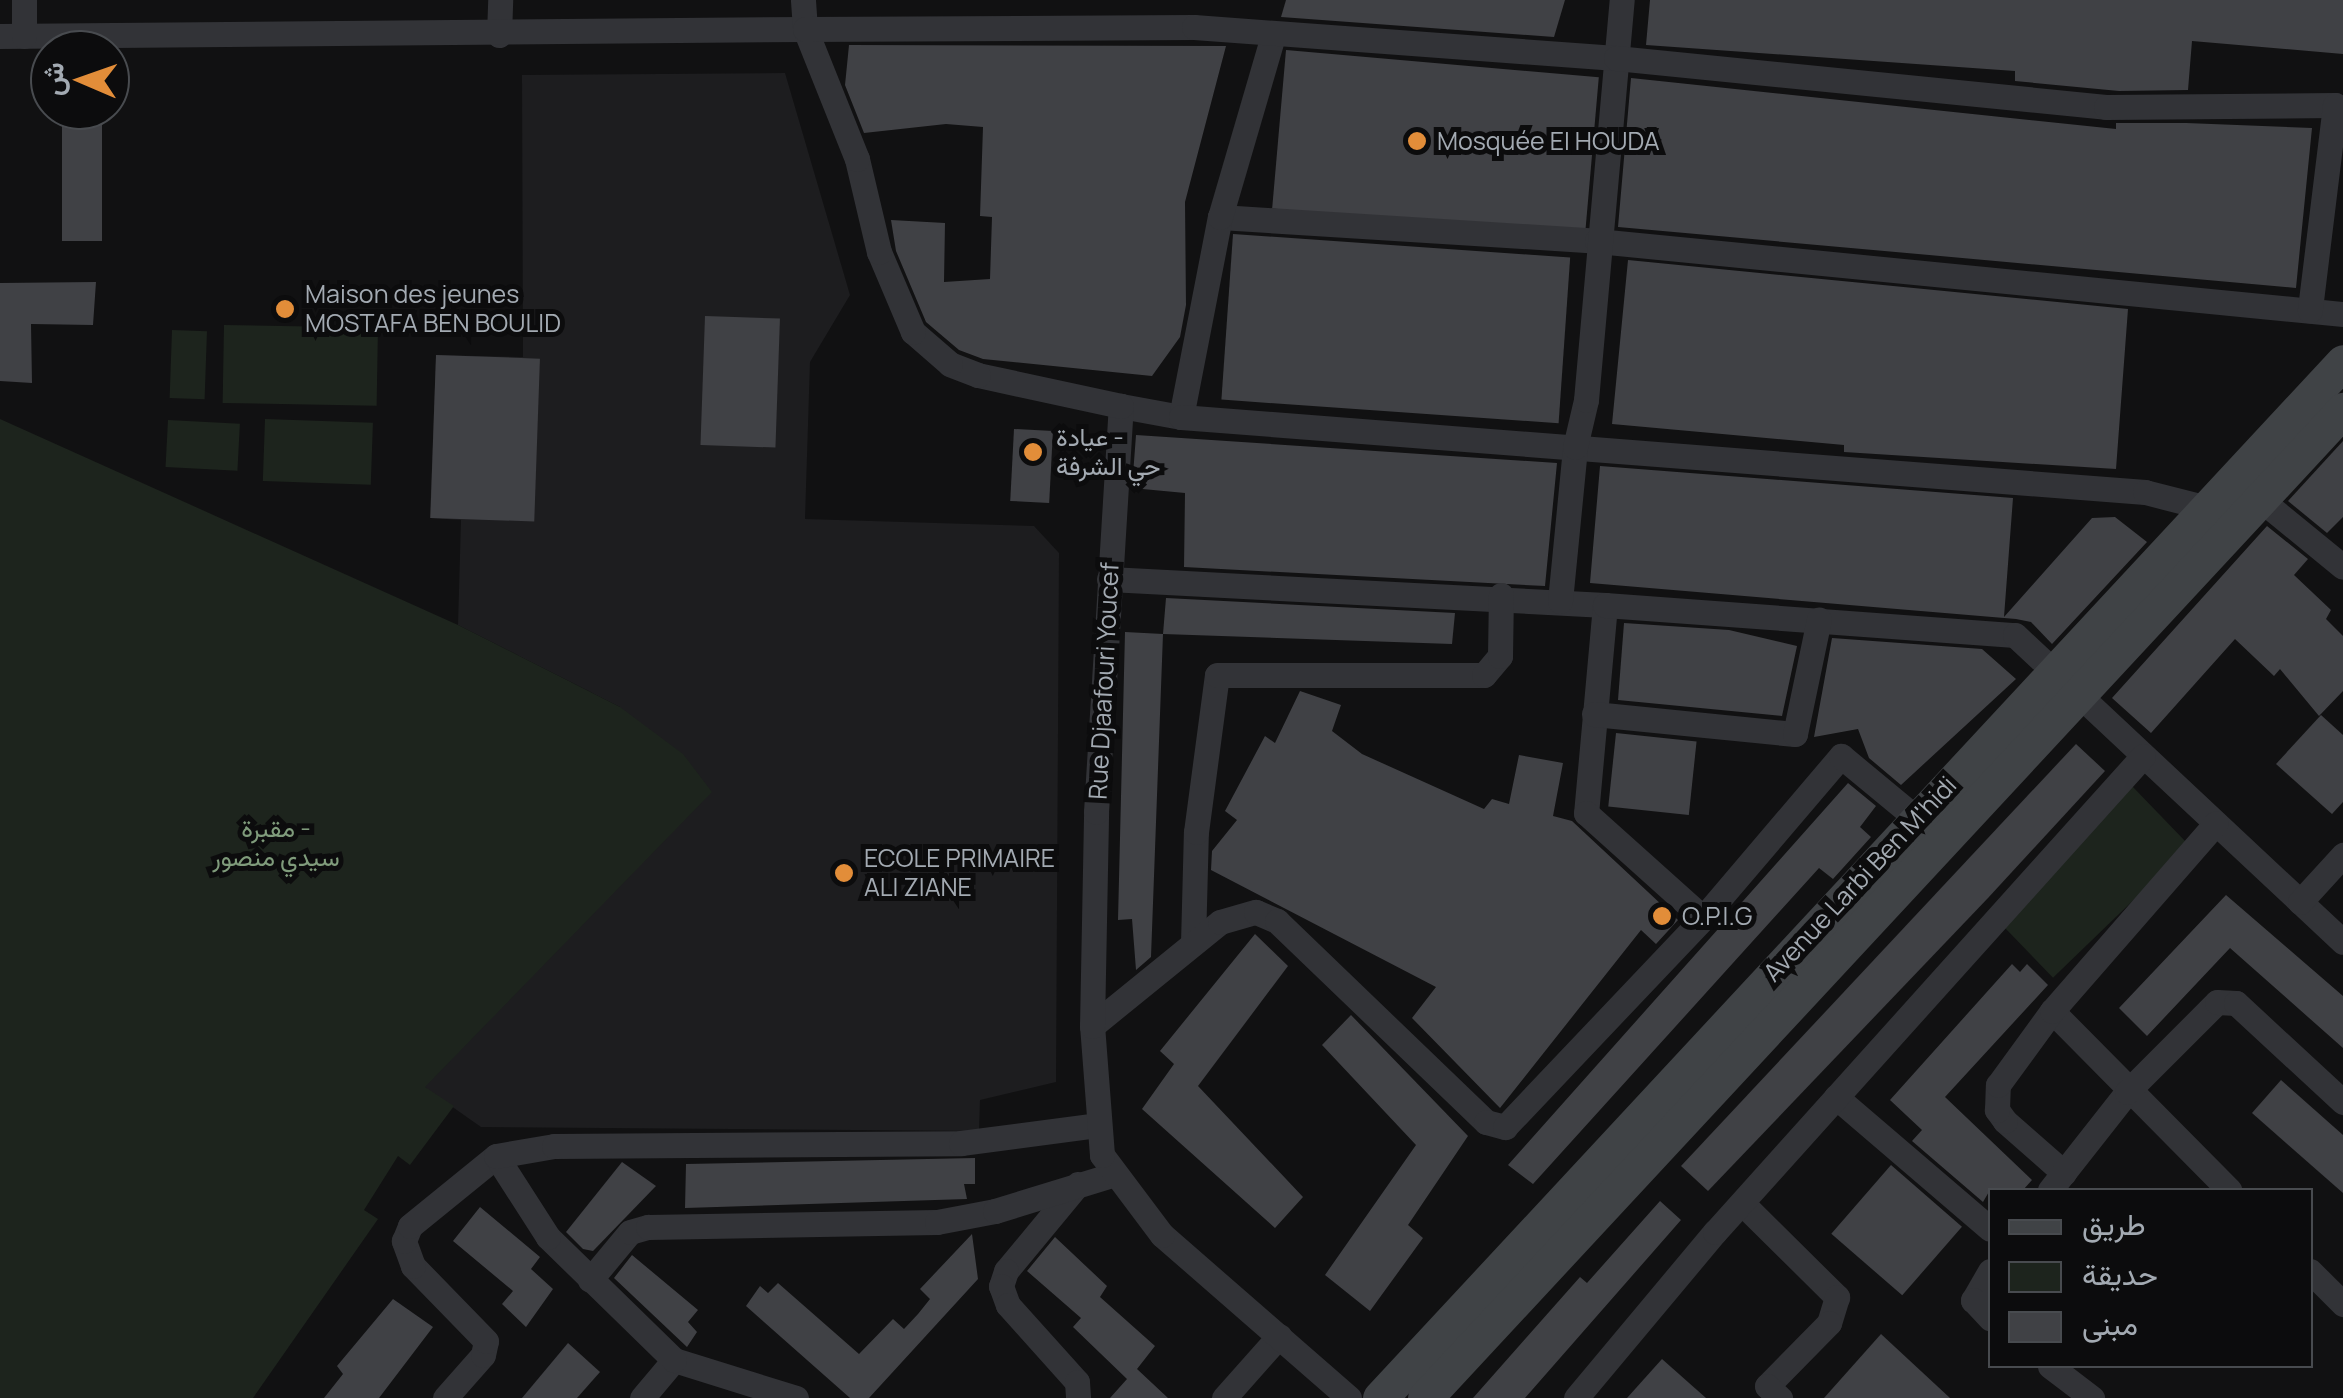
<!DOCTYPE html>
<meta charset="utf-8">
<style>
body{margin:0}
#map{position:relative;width:2343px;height:1398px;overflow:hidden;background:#111112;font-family:Manrope,Vazirmatn,sans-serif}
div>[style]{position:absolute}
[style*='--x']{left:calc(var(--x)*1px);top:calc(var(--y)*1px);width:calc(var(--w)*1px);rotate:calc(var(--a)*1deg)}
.built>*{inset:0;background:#1d1d1f}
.green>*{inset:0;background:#1d241d;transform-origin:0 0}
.building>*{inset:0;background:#404145;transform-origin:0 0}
.street>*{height:25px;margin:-12.5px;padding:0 12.5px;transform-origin:12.5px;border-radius:12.5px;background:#323337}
.secondary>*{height:35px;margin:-17.5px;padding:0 17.5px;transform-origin:17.5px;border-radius:17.5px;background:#404346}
.dots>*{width:28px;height:28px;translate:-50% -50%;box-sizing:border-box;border:5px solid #0c0c0d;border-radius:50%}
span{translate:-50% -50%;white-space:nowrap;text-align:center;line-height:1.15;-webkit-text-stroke:10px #0c0c0d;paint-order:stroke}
.poi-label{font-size:25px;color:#a3aab2}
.left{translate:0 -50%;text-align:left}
.street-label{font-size:25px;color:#a3aab2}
.park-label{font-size:25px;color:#7f9b7b}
.legend{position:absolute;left:1988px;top:1188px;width:325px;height:180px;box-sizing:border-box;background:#0c0c0d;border:2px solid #484b4f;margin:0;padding:12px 18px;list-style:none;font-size:30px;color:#a3aab2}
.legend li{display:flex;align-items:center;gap:20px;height:50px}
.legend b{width:50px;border:2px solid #484b4f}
.north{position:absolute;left:30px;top:30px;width:100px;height:100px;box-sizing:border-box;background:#0c0c0d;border:2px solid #484b4f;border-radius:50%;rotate:272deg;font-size:28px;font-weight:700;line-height:40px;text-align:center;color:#a3aab2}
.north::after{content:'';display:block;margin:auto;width:35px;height:45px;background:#e28d39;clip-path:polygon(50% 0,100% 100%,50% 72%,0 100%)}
</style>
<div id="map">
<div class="built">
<div style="clip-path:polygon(785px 73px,850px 295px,810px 362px,805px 519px,1034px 526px,1059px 553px,1056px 1082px,980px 1100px,979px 1131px,481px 1127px,424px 1087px,550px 954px,620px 707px,458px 625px,461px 520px,430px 518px,436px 355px,523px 357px,522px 75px)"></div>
</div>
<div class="green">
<div style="left:224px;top:325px;width:154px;height:78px;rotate:1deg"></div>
<div style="left:172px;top:330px;width:35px;height:68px;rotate:2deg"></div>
<div style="clip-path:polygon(0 419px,458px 625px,620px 707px,683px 754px,712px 792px,425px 1087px,454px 1106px,410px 1165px,398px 1156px,364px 1210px,378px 1219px,253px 1398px,0 1398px)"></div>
<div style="left:265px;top:419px;width:108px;height:62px;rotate:2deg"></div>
<div style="left:168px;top:420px;width:72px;height:47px;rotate:3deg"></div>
<div style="left:2132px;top:786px;width:83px;height:190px;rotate:46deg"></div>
</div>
<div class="building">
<div style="clip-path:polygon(1286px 0,1565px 0,1554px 37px,1281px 17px)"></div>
<div style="clip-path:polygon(1650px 0,2343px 0,2343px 54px,2192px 41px,2188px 90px,2119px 91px,2015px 81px,2015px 71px,1646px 45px)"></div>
<div style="clip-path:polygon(849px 45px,1226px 46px,1185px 202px,1186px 305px,1180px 337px,1152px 376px,983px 359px,959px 350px,926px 322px,896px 251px,891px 220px,945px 223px,944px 282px,990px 279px,992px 217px,980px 216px,983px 127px,946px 124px,864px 133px,845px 85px)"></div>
<div style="left:1286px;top:50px;width:314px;height:159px;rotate:5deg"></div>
<div style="clip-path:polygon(1631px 78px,2116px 129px,2116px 123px,2186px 123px,2312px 128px,2296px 288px,1618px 227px)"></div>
<div style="left:62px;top:110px;width:40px;height:131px"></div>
<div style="left:1233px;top:234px;width:338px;height:166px;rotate:4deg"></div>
<div style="clip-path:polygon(1628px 260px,2128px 309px,2116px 469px,1844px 452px,1844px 445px,1612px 424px)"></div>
<div style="clip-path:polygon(96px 282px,93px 325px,31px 324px,32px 383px,0 381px,0 283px)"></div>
<div style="left:705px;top:316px;width:75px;height:129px;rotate:2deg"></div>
<div style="left:436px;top:355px;width:104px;height:163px;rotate:2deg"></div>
<div style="left:1014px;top:429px;width:39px;height:72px;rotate:3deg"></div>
<div style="clip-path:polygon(1136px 435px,1557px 463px,1545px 586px,1184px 567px,1185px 493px,1132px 488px)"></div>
<div style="clip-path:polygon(2343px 441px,2343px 517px,2327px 533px,2288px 501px)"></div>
<div style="clip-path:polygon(1600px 466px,2013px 498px,2004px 617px,2092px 518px,2115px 517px,2147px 542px,2052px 644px,2031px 622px,2016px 619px,1590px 583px)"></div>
<div style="clip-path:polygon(2267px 526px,2308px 559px,2294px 575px,2331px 610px,2326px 619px,2343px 636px,2343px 691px,2319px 716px,2280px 669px,2274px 676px,2235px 639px,2151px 733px,2112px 698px)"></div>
<div style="clip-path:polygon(1166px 598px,1455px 613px,1452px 644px,1163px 634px)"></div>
<div style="clip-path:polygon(1624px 623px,1729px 630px,1797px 646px,1782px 716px,1618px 700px)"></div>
<div style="clip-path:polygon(1125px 632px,1163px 634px,1151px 957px,1136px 970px,1132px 919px,1118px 920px)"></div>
<div style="clip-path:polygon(1832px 638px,1982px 649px,2016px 679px,1901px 785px,1869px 758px,1858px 729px,1814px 737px)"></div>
<div style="clip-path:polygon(1300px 691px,1341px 705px,1332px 731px,1362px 754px,1484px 809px,1492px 799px,1509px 804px,1519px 755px,1563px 763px,1553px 816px,1572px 821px,1678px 920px,1656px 944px,1641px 930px,1500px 1108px,1412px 1018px,1436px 987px,1211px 870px,1212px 851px,1237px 820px,1225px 811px,1265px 736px,1275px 743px)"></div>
<div style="clip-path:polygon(2321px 715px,2343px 735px,2343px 802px,2332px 814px,2276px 764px)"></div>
<div style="left:1616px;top:733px;width:81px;height:74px;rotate:6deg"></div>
<div style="clip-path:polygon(2076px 744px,2105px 771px,1988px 898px,1708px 1191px,1681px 1166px)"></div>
<div style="clip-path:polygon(1848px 783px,1876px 806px,1860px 827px,1871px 837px,1833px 879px,1819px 868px,1533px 1184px,1508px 1165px)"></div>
<div style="clip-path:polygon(2226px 895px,2343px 996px,2343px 1048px,2230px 948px,2147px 1036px,2119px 1008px)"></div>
<div style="clip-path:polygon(1255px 934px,1288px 966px,1198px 1086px,1303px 1197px,1275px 1228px,1142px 1109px,1174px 1064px,1160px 1051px)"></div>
<div style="clip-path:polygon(2012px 964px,2020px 972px,2027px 964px,2048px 985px,1945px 1097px,2032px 1180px,2023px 1190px,1990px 1190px,1983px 1202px,1912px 1141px,1922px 1130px,1890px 1100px)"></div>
<div style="clip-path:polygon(1351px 1015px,1468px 1136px,1408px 1225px,1423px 1238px,1370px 1311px,1325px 1275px,1416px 1145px,1322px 1045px)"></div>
<div style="clip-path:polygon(2281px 1080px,2343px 1135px,2343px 1193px,2252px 1113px)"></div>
<div style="clip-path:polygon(975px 1158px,975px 1184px,964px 1184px,967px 1199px,685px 1208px,686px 1164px)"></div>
<div style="clip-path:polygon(622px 1162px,656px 1186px,593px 1251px,583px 1249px,566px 1232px)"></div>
<div style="left:1891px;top:1165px;width:94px;height:91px;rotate:41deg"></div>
<div style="clip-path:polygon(1660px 1201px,1681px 1220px,1525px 1398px,1473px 1398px,1580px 1277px,1587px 1283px)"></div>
<div style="clip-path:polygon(480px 1207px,540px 1257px,531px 1269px,553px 1289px,526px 1327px,502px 1304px,513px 1291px,453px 1241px)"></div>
<div style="clip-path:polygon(972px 1234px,978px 1279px,869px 1398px,850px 1398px,746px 1306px,760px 1286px,768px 1293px,778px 1283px,859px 1354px,893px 1319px,904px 1329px,918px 1314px,930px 1299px,920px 1289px)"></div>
<div style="clip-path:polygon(1055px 1237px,1107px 1286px,1100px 1297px,1155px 1346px,1137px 1369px,1168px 1398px,1110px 1398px,1127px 1379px,1073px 1327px,1081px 1318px,1027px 1271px)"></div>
<div style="clip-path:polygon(632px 1255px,698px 1310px,688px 1322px,697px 1332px,687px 1347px,614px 1278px)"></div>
<div style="clip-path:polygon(393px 1299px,433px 1327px,379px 1398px,324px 1398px,343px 1374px,337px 1366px)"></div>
<div style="clip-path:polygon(1881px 1334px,1950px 1398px,1824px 1398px)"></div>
<div style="clip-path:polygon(568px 1343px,600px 1372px,577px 1398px,522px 1398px)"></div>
<div style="clip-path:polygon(1662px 1359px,1706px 1398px,1627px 1398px)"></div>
</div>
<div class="street">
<div style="--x:499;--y:35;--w:35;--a:-88"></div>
<div style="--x:0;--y:36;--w:805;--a:-0.5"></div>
<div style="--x:805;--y:29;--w:29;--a:-94"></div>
<div style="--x:24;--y:36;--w:36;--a:-90"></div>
<div style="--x:1220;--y:217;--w:378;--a:3.6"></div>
<div style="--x:1597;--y:241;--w:750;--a:5.59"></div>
<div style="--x:1121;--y:406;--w:61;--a:10.4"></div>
<div style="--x:1181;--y:417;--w:204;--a:-79"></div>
<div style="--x:1220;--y:217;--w:189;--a:-73.7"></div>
<div style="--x:1181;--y:417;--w:967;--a:4.45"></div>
<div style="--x:2145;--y:492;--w:65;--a:14.3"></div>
<div style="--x:2260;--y:499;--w:107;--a:39.3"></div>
<div style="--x:1109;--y:579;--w:497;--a:3"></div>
<div style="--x:1605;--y:605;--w:209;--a:95.2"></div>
<div style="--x:1586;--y:813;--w:157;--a:41.9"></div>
<div style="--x:1560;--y:601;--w:155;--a:-84.4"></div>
<div style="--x:1575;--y:447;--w:48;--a:-76.8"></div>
<div style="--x:1586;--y:400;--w:402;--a:-84.9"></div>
<div style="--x:1605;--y:605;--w:411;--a:4.2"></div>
<div style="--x:2015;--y:635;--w:449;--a:43.1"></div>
<div style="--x:1594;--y:714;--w:202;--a:5.7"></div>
<div style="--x:1795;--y:734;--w:117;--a:-78.2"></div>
<div style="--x:2300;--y:902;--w:64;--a:-47.5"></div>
<div style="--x:1193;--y:943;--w:111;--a:-88.5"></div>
<div style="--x:1196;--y:832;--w:158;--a:-82.4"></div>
<div style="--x:1217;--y:675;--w:267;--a:0"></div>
<div style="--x:1484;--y:675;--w:25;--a:-50"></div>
<div style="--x:1500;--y:656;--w:61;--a:-89.1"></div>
<div style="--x:2052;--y:1011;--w:252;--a:45.3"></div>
<div style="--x:1092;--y:1026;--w:165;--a:-39.1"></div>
<div style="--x:1220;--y:922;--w:37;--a:-16"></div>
<div style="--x:1256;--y:912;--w:23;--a:23"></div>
<div style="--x:1277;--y:921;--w:290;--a:43.9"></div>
<div style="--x:1486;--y:1122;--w:20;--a:15"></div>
<div style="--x:1505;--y:1127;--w:288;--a:-46.5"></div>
<div style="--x:1703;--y:918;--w:213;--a:-49.6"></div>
<div style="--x:1841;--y:756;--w:97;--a:39.6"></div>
<div style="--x:1836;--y:1097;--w:203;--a:40.6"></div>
<div style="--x:2064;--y:1173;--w:79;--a:-138.6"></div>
<div style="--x:2005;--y:1121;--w:14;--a:-126"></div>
<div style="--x:1997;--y:1110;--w:25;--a:-88"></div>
<div style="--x:1998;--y:1085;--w:92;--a:-53.9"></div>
<div style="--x:2052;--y:1011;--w:249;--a:-48.9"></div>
<div style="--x:1078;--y:1184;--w:113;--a:129.6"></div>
<div style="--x:1006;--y:1271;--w:16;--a:108"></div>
<div style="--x:1001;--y:1286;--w:20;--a:70"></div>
<div style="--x:1008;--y:1305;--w:103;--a:48.1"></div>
<div style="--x:1077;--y:1382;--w:16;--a:86"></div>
<div style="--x:2050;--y:1190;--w:125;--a:-51.8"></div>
<div style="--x:2127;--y:1092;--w:127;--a:-45"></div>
<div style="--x:2217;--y:1002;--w:19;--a:3"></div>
<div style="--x:2236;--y:1003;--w:146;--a:42.8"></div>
<div style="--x:1742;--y:1203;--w:134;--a:44.7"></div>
<div style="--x:1837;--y:1297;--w:27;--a:107"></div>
<div style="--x:1829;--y:1323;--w:88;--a:134.5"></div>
<div style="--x:1767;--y:1386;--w:18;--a:43"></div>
<div style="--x:1990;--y:1271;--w:34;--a:120"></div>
<div style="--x:1973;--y:1300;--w:25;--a:47"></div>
<div style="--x:2310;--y:1271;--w:47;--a:45"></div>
<div style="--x:590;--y:1280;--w:62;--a:-50.2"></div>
<div style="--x:630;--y:1232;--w:19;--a:-16"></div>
<div style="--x:648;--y:1227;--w:289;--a:-1"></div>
<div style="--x:937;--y:1222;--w:59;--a:-10.7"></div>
<div style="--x:995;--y:1211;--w:122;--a:-17.1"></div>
<div style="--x:2050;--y:1366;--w:53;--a:37.3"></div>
<div style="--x:445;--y:1398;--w:57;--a:-48.5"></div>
<div style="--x:483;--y:1355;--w:14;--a:-78"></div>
<div style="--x:486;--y:1341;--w:105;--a:-134.2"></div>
<div style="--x:413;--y:1266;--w:27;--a:-110"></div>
<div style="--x:404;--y:1241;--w:16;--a:-68"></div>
<div style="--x:410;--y:1226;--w:111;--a:-39.1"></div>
<div style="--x:642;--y:1398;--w:50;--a:-49.9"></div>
<div style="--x:796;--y:1398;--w:128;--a:-162.7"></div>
<div style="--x:674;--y:1360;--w:176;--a:-135.7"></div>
<div style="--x:548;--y:1237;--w:96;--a:-122.7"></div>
<div style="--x:496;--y:1156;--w:59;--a:-9.8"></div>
<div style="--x:554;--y:1146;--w:407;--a:-0.4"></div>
<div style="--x:961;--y:1143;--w:137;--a:-7.5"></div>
<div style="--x:1224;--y:1398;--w:83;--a:-48.4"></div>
<div style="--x:1349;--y:1398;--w:248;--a:-138.9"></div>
<div style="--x:1162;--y:1235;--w:100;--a:-126.9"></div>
<div style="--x:1102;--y:1155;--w:129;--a:-94.4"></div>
<div style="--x:1092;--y:1026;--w:214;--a:-88.9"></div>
<div style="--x:1096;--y:812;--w:407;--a:-86.5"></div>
<div style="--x:1121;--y:406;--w:146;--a:-167.8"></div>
<div style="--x:978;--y:375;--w:30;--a:-159"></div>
<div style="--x:950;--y:364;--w:49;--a:-139.1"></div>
<div style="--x:913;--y:332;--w:87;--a:-113"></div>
<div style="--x:879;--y:252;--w:96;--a:-103.3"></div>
<div style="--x:857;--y:159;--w:140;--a:-111.8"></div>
<div style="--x:805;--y:29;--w:389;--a:-0.3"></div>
<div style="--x:1194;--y:27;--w:423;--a:4.2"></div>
<div style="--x:1616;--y:58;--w:492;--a:5.7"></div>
<div style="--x:2106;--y:107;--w:229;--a:-0.5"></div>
<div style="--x:2335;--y:105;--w:207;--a:97"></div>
<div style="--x:1576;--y:1398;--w:217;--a:-50.1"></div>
<div style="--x:1715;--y:1232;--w:640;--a:-48.04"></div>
</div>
<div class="secondary">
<div style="--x:1380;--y:1398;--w:1414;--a:-47.09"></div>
<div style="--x:1425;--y:1398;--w:1349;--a:-47.1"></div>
</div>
<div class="dots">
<div style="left:1417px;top:141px;background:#e28d39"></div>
<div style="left:285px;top:309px;background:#e28d39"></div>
<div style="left:1033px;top:452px;background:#e28d39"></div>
<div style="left:844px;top:873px;background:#e28d39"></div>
<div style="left:1662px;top:916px;background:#e28d39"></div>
</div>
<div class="poi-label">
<span class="left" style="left:1437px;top:141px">Mosquée El HOUDA</span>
<span class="left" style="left:305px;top:309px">Maison des jeunes<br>MOSTAFA BEN BOULID</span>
<span class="left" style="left:1056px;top:452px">عيادة -<br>حي الشرفة</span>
<span class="left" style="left:864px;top:873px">ECOLE PRIMAIRE<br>ALI ZIANE</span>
<span class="left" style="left:1682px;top:916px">O.P.I.G</span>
</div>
<div class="street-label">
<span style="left:1104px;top:681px;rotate:-87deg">Rue Djaafouri Youcef</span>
<span style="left:1860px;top:879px;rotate:-47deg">Avenue Larbi Ben M'hidi</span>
</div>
<div class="park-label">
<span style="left:276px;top:843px">مقبرة -<br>سيدي منصور</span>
</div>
<ul class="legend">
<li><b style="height:12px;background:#404346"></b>طريق</li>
<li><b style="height:28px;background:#1d241d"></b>حديقة</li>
<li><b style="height:28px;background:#404145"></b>مبنى</li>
</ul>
<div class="north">ش</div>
</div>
